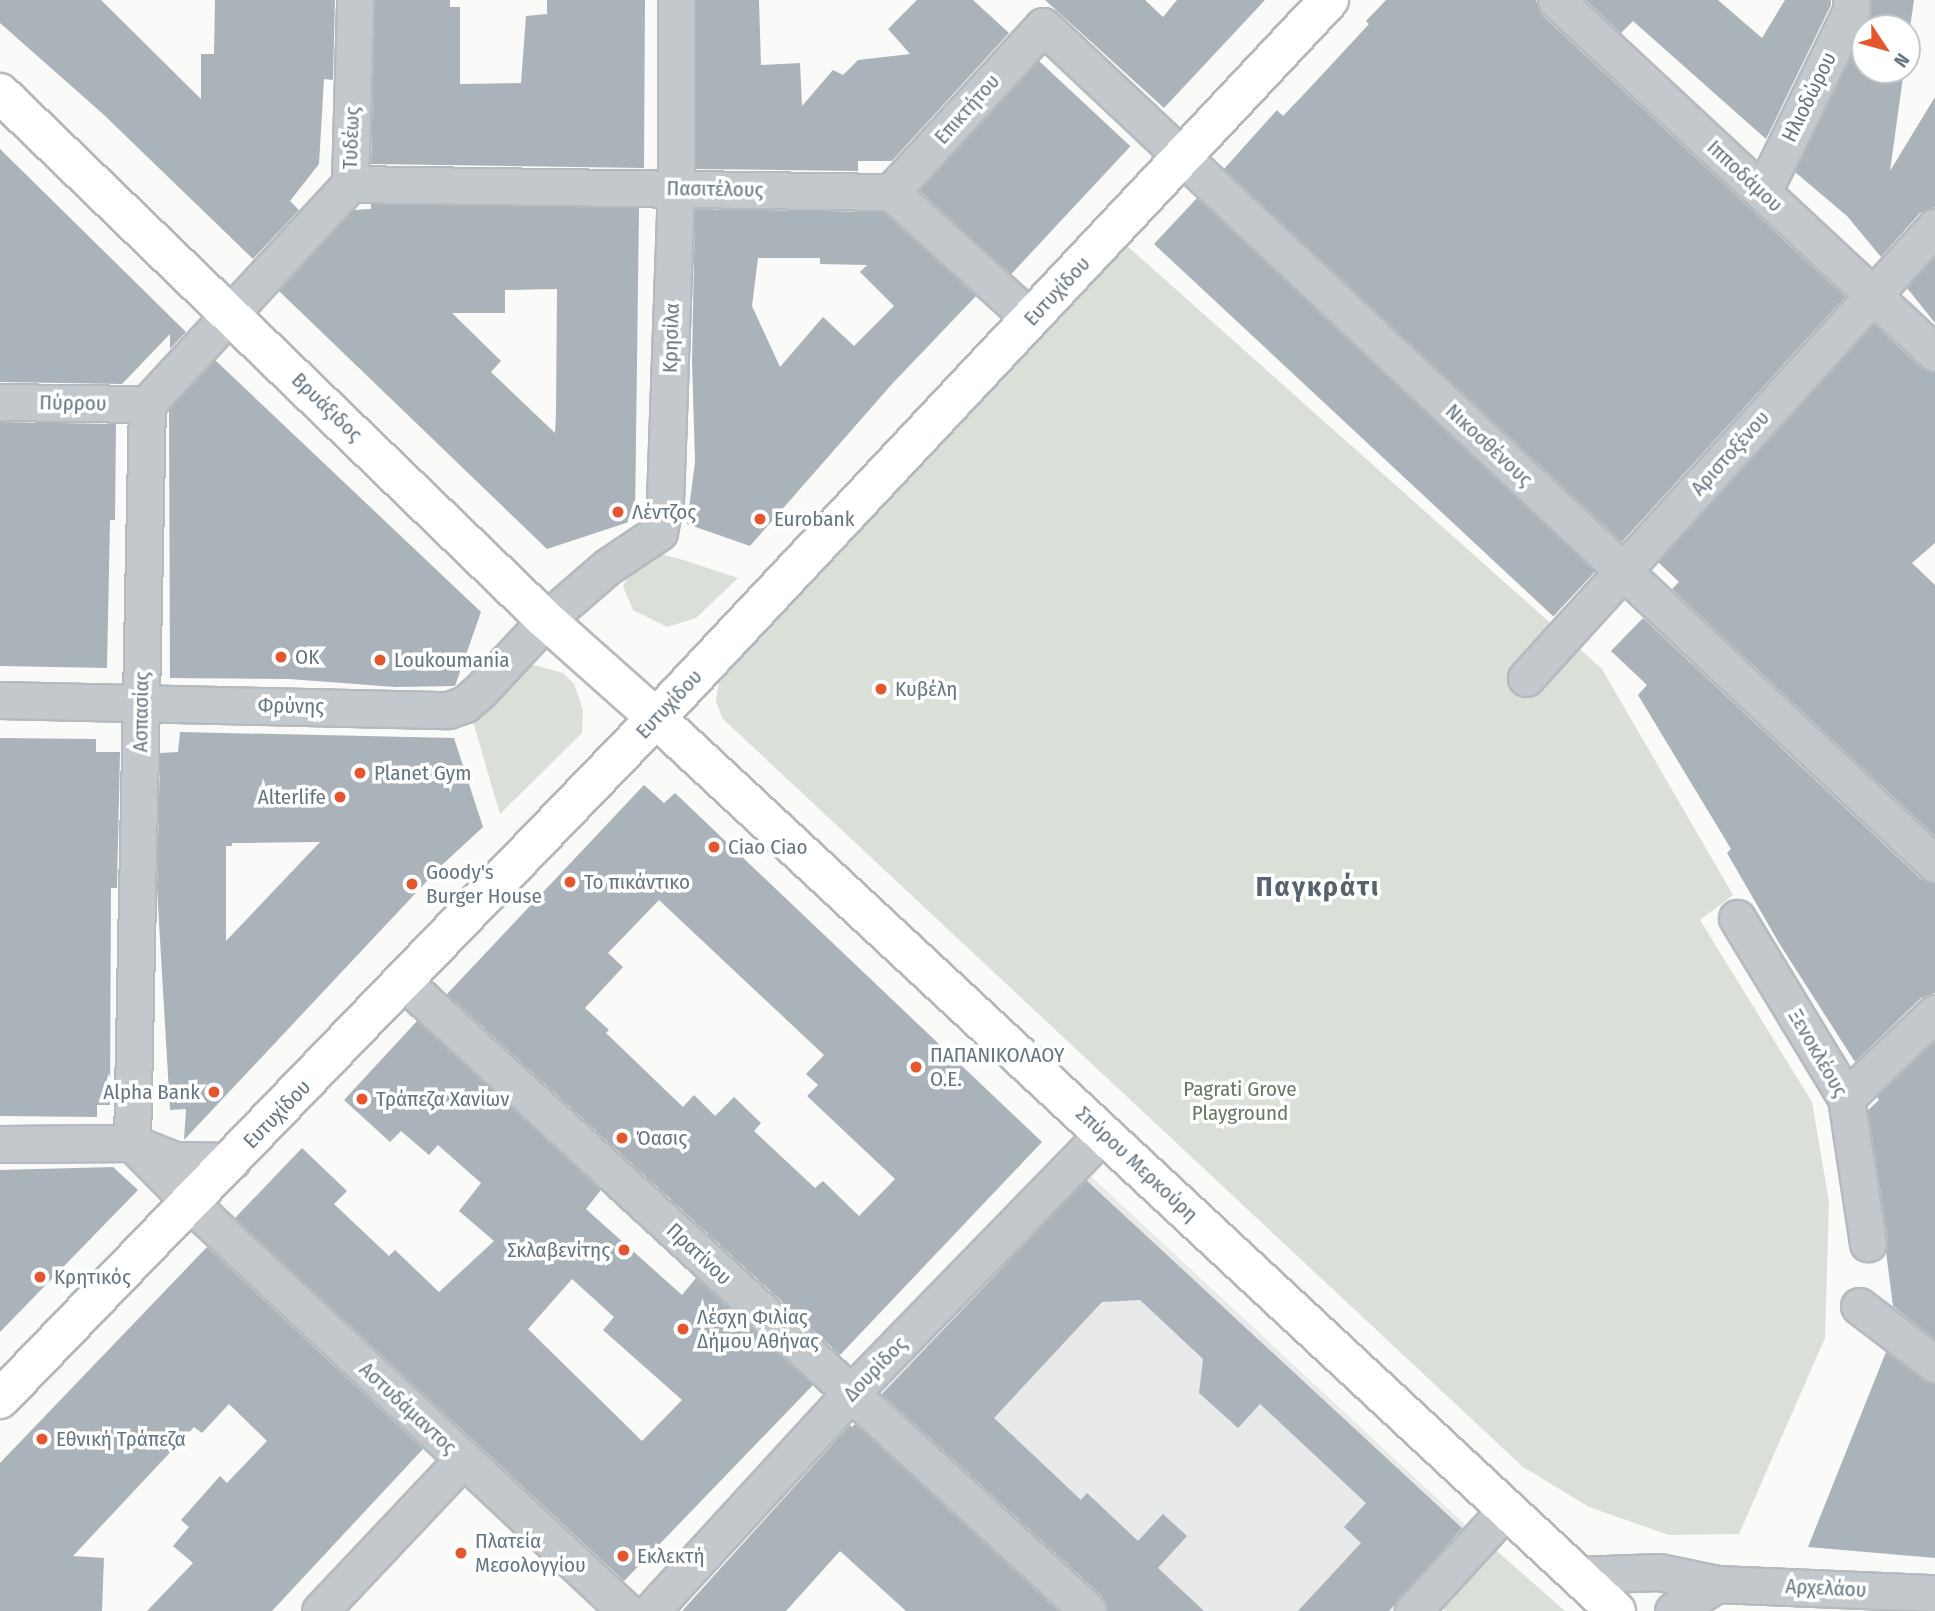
<!DOCTYPE html>
<meta charset="utf-8">
<style>
body{margin:0}
#map{position:relative;width:1935px;height:1611px;overflow:hidden;background:#fafaf8;font-family:"Fira Sans Condensed",sans-serif}
div>[style]{position:absolute}
[style*='--x']{left:calc(var(--x)*1px);top:calc(var(--y)*1px);width:calc(var(--w)*1px);rotate:calc(var(--a)*1deg)}
.built>*{inset:0;background:#e8e9e9}
.green>*{inset:0;background:#dadfd7}
.building>*{inset:0;background:#aab3b9;transform-origin:0 0}
.roads{filter:drop-shadow(2px 0 #b5babe) drop-shadow(-2px 0 #b5babe) drop-shadow(0 2px #b5babe) drop-shadow(0 -2px #b5babe)}
.minor>*{height:35px;margin:-17.5px;padding:0 17.5px;transform-origin:17.5px;border-radius:17.5px;background:#c3c8cc}
.major>*{height:38px;margin:-19px;padding:0 19px;transform-origin:19px;border-radius:19px;background:#fff}
.dots>*{width:19px;height:19px;translate:-50% -50%;box-sizing:border-box;border:4px solid #fff;border-radius:50%}
span{translate:-50% -50%;white-space:nowrap;text-align:center;line-height:1.15;-webkit-text-stroke:7px #fff;paint-order:stroke}
.street-label{font-size:21px;color:#657683}
.poi-label{font-size:21px;color:#657683}
.left{translate:0 -50%;text-align:left}
.right{translate:-100% -50%;text-align:right}
.park-label{font-size:21px;color:#687a64}
.district-label{font-size:28px;color:#57646e;font-weight:700;letter-spacing:2px}
.north{position:absolute;left:1851px;top:14px;width:70px;height:70px;box-sizing:border-box;background:#fff;border:2px solid #c1c8cd;border-radius:50%;rotate:126deg;font-size:19px;font-weight:700;line-height:28px;text-align:center;color:#657683}
.north::after{content:'';display:block;margin:auto;width:24px;height:32px;background:#e4572e;clip-path:polygon(50% 0,100% 100%,50% 72%,0 100%)}
</style>
<div id="map">
<div class="built">
<div style="clip-path:polygon(1083px 1169px,1470px 1529px,1394px 1611px,1109px 1611px,875px 1395px)"></div>
</div>
<div class="green">
<div style="clip-path:polygon(1117px 237px,1602px 669px,1733px 895px,1700px 920px,1812px 1102px,1829px 1202px,1825px 1338px,1739px 1534px,1669px 1535px,1589px 1507px,1523px 1467px,723px 719px,716px 702px,720px 673px)"></div>
<div style="clip-path:polygon(659px 554px,680px 559px,738px 578px,696px 618px,667px 627px,633px 610px,623px 586px,636px 563px)"></div>
<div style="clip-path:polygon(534px 665px,563px 673px,574px 684px,583px 710px,582px 733px,500px 814px,471px 715px,515px 673px)"></div>
<div style="clip-path:polygon(1491px 1546px,1565px 1611px,1445px 1611px,1438px 1605px)"></div>
</div>
<div class="building">
<div style="clip-path:polygon(0 0,101px 0,201px 99px,201px 54px,214px 54px,215px 0,335px 0,333px 80px,324px 79px,319px 164px,290px 201px,299px 210px,253px 259px,103px 114px,0 23px)"></div>
<div style="clip-path:polygon(375px 0,450px 0,450px 7px,460px 7px,460px 84px,521px 83px,526px 16px,547px 14px,547px 0,645px 0,644px 168px,371px 164px)"></div>
<div style="clip-path:polygon(696px 0,759px 0,761px 65px,800px 63px,802px 106px,833px 70px,843px 75px,858px 60px,910px 54px,888px 29px,917px 0,973px 0,1009px 33px,892px 161px,858px 161px,858px 171px,696px 169px)"></div>
<div style="clip-path:polygon(1045px 0,1145px 0,1163px 17px,1177px 0,1265px 0,1164px 108px)"></div>
<div style="clip-path:polygon(1386px 0,1536px 0,1542px 15px,1845px 297px,1622px 542px,1224px 169px,1277px 110px,1283px 116px,1306px 92px,1369px 24px,1366px 21px)"></div>
<div style="clip-path:polygon(1586px 0,1718px 0,1762px 38px,1785px 0,1831px 0,1831px 5px,1766px 139px,1633px 21px,1621px 33px)"></div>
<div style="clip-path:polygon(1871px 0,1914px 0,1907px 48px,1907px 28px,1865px 28px,1870px 17px)"></div>
<div style="clip-path:polygon(1865px 28px,1865px 70px,1904px 70px,1890px 171px,1935px 97px,1935px 207px,1920px 213px,1881px 257px,1847px 216px,1795px 172px)"></div>
<div style="left:1039px;top:61px;width:125px;height:176px;rotate:43deg"></div>
<div style="clip-path:polygon(0 149px,186px 332px,170px 349px,170px 334px,122px 384px,0 382px)"></div>
<div style="left:1197px;top:198px;width:546px;height:63px;rotate:43deg"></div>
<div style="clip-path:polygon(evenodd,371px 204px,639px 208px,635px 520px,547px 549px,279px 291px,353px 210px,371px 209px,371px 204px,557px 289px,556px 412px,555px 433px,491px 372px,501px 361px,452px 313px,505px 313px,505px 290px,557px 289px)"></div>
<div style="clip-path:polygon(evenodd,695px 209px,884px 212px,976px 296px,892px 384px,750px 546px,687px 524px,695px 462px,692px 361px,695px 209px,758px 258px,820px 258px,820px 264px,867px 265px,860px 272px,894px 306px,854px 346px,823px 317px,780px 367px,752px 306px,758px 258px)"></div>
<div style="clip-path:polygon(1935px 257px,1935px 323px,1907px 288px)"></div>
<div style="clip-path:polygon(1874px 324px,1921px 368px,1935px 373px,1935px 543px,1912px 563px,1935px 585px,1935px 836px,1672px 589px,1679px 582px,1658px 562px)"></div>
<div style="clip-path:polygon(215px 360px,481px 612px,455px 686px,395px 687px,289px 679px,170px 678px,169px 409px)"></div>
<div style="clip-path:polygon(0 422px,116px 424px,115px 520px,110px 520px,107px 668px,0 666px)"></div>
<div style="clip-path:polygon(1643px 618px,1921px 879px,1935px 884px,1935px 993px,1921px 998px,1855px 1062px,1779px 943px,1727px 853px,1731px 849px,1638px 695px,1647px 685px,1611px 651px)"></div>
<div style="clip-path:polygon(evenodd,180px 732px,454px 738px,483px 827px,443px 864px,184px 1140px,186px 1109px,170px 1110px,157px 888px,160px 753px,178px 752px,180px 732px,320px 842px,226px 941px,226px 846px,232px 846px,232px 843px,320px 842px)"></div>
<div style="clip-path:polygon(0 738px,96px 739px,96px 752px,120px 752px,117px 888px,111px 888px,110px 1105px,97px 1105px,97px 1117px,0 1116px)"></div>
<div style="clip-path:polygon(evenodd,644px 785px,664px 803px,675px 793px,1042px 1142px,840px 1355px,447px 994px,644px 785px,659px 900px,824px 1055px,806px 1074px,818px 1085px,807px 1096px,895px 1179px,859px 1216px,823px 1181px,815px 1188px,754px 1131px,761px 1123px,734px 1097px,715px 1116px,694px 1095px,683px 1107px,606px 1033px,609px 1030px,585px 1008px,623px 967px,608px 953px,659px 900px)"></div>
<div style="clip-path:polygon(evenodd,417px 1021px,601px 1190px,586px 1209px,682px 1295px,696px 1278px,813px 1385px,624px 1581px,235px 1218px,302px 1148px,347px 1191px,334px 1204px,389px 1256px,395px 1250px,439px 1292px,494px 1241px,459px 1211px,481px 1183px,438px 1145px,429px 1155px,401px 1131px,390px 1142px,344px 1100px,417px 1021px,572px 1279px,614px 1317px,603px 1330px,682px 1400px,642px 1441px,528px 1329px,572px 1279px)"></div>
<div style="clip-path:polygon(1935px 1041px,1935px 1339px,1893px 1306px,1886px 1252px,1888px 1240px,1868px 1110px,1879px 1100px,1877px 1097px)"></div>
<div style="clip-path:polygon(113px 1167px,138px 1190px,0 1332px,0 1170px)"></div>
<div style="clip-path:polygon(1086px 1180px,1462px 1528px,1389px 1611px,1298px 1611px,1361px 1543px,1344px 1527px,1366px 1503px,1260px 1404px,1238px 1428px,1199px 1393px,1203px 1359px,1140px 1300px,1102px 1302px,994px 1418px,1081px 1500px,1087px 1493px,1138px 1541px,1163px 1514px,1187px 1536px,1158px 1568px,1204px 1611px,1108px 1611px,1102px 1596px,882px 1394px)"></div>
<div style="clip-path:polygon(207px 1247px,423px 1449px,272px 1611px,147px 1611px,193px 1563px,173px 1546px,189px 1527px,181px 1520px,220px 1476px,227px 1483px,267px 1441px,229px 1404px,202px 1433px,194px 1427px,73px 1556px,104px 1558px,102px 1611px,0 1611px,0 1463px)"></div>
<div style="clip-path:polygon(1886px 1352px,1923px 1380px,1935px 1384px,1935px 1558px,1808px 1547px)"></div>
<div style="clip-path:polygon(855px 1424px,1058px 1611px,906px 1611px,840px 1551px,786px 1611px,682px 1611px,850px 1425px,852px 1427px)"></div>
</div>
<div class="roads">
<div class="minor">
<div style="--x:1556;--y:0;--w:518;--a:42.97"></div>
<div style="--x:1043;--y:26;--w:1224;--a:43.21"></div>
<div style="--x:350;--y:184;--w:541;--a:0.85"></div>
<div style="--x:891;--y:192;--w:189;--a:42.2"></div>
<div style="--x:891;--y:192;--w:225;--a:-47.5"></div>
<div style="--x:1763;--y:192;--w:203;--a:-64.1"></div>
<div style="--x:1852;--y:9;--w:9;--a:-96"></div>
<div style="--x:0;--y:402;--w:147;--a:0.8"></div>
<div style="--x:1526;--y:678;--w:609;--a:-47.8"></div>
<div style="--x:0;--y:700;--w:448;--a:1.3"></div>
<div style="--x:448;--y:710;--w:18;--a:-19"></div>
<div style="--x:465;--y:704;--w:21;--a:-41"></div>
<div style="--x:481;--y:690;--w:96;--a:-47.1"></div>
<div style="--x:546;--y:620;--w:81;--a:-41"></div>
<div style="--x:607;--y:567;--w:63;--a:-33.9"></div>
<div style="--x:659;--y:532;--w:32;--a:-79"></div>
<div style="--x:665;--y:501;--w:312;--a:-88"></div>
<div style="--x:676;--y:189;--w:189;--a:-90"></div>
<div style="--x:1737;--y:918;--w:210;--a:58.8"></div>
<div style="--x:1846;--y:1098;--w:147;--a:81.4"></div>
<div style="--x:404;--y:982;--w:929;--a:42.6"></div>
<div style="--x:1846;--y:1098;--w:123;--a:-43.7"></div>
<div style="--x:132;--y:1143;--w:739;--a:-88.84"></div>
<div style="--x:147;--y:404;--w:299;--a:-47.3"></div>
<div style="--x:350;--y:184;--w:184;--a:-88.4"></div>
<div style="--x:132;--y:1143;--w:108;--a:45.4"></div>
<div style="--x:208;--y:1220;--w:572;--a:43.09"></div>
<div style="--x:0;--y:1144;--w:132;--a:-0.4"></div>
<div style="--x:132;--y:1143;--w:46;--a:21.6"></div>
<div style="--x:175;--y:1160;--w:57;--a:1"></div>
<div style="--x:1859;--y:1306;--w:96;--a:37.3"></div>
<div style="--x:1578;--y:1575;--w:81;--a:-2.1"></div>
<div style="--x:1659;--y:1572;--w:59;--a:11.7"></div>
<div style="--x:320;--y:1611;--w:209;--a:-46.7"></div>
<div style="--x:651;--y:1611;--w:294;--a:-47.5"></div>
<div style="--x:850;--y:1394;--w:364;--a:-45.8"></div>
<div style="--x:1413;--y:1611;--w:137;--a:-47.4"></div>
<div style="--x:1673;--y:1611;--w:52;--a:-31.5"></div>
<div style="--x:1717;--y:1584;--w:218;--a:2.4"></div>
</div>
<div class="major">
<div style="--x:0;--y:93;--w:759;--a:43.99"></div>
<div style="--x:546;--y:620;--w:147;--a:41.7"></div>
<div style="--x:656;--y:718;--w:1311;--a:42.93"></div>
<div style="--x:0;--y:1399;--w:946;--a:-46.07"></div>
<div style="--x:656;--y:718;--w:984;--a:-46.85"></div>
</div>
</div>
<div class="dots">
<div style="left:618px;top:512px;background:#e4572e"></div>
<div style="left:760px;top:519px;background:#e4572e"></div>
<div style="left:281px;top:657px;background:#e4572e"></div>
<div style="left:380px;top:660px;background:#e4572e"></div>
<div style="left:881px;top:689px;background:#e4572e"></div>
<div style="left:360px;top:773px;background:#e4572e"></div>
<div style="left:340px;top:797px;background:#e4572e"></div>
<div style="left:714px;top:847px;background:#e4572e"></div>
<div style="left:570px;top:882px;background:#e4572e"></div>
<div style="left:412px;top:884px;background:#e4572e"></div>
<div style="left:916px;top:1067px;background:#e4572e"></div>
<div style="left:214px;top:1092px;background:#e4572e"></div>
<div style="left:362px;top:1099px;background:#e4572e"></div>
<div style="left:622px;top:1138px;background:#e4572e"></div>
<div style="left:624px;top:1250px;background:#e4572e"></div>
<div style="left:40px;top:1277px;background:#e4572e"></div>
<div style="left:683px;top:1329px;background:#e4572e"></div>
<div style="left:42px;top:1439px;background:#e4572e"></div>
<div style="left:461px;top:1553px;background:#e4572e"></div>
<div style="left:623px;top:1556px;background:#e4572e"></div>
</div>
<div class="street-label">
<span style="left:1809px;top:97px;rotate:-64deg">Ηλιοδώρου</span>
<span style="left:967px;top:109px;rotate:-48deg">Επικτήτου</span>
<span style="left:351px;top:138px;rotate:-88deg">Τυδέως</span>
<span style="left:1745px;top:176px;rotate:43deg">Ιπποδάμου</span>
<span style="left:715px;top:189px;rotate:1deg">Πασιτέλους</span>
<span style="left:1057px;top:291px;rotate:-47deg">Ευτυχίδου</span>
<span style="left:671px;top:338px;rotate:-88deg">Κρησίλα</span>
<span style="left:73px;top:403px;rotate:1deg">Πύρρου</span>
<span style="left:327px;top:407px;rotate:44deg">Βρυάξιδος</span>
<span style="left:1489px;top:445px;rotate:43deg">Νικοσθένους</span>
<span style="left:1730px;top:453px;rotate:-48deg">Αριστοξένου</span>
<span style="left:669px;top:704px;rotate:-47deg">Ευτυχίδου</span>
<span style="left:291px;top:706px;rotate:1deg">Φρύνης</span>
<span style="left:141px;top:712px;rotate:-89deg">Ασπασίας</span>
<span style="left:1818px;top:1053px;rotate:60deg">Ξενοκλέους</span>
<span style="left:277px;top:1114px;rotate:-46deg">Ευτυχίδου</span>
<span style="left:1137px;top:1164px;rotate:43deg">Σπύρου Μερκούρη</span>
<span style="left:699px;top:1254px;rotate:43deg">Πρατίνου</span>
<span style="left:875px;top:1369px;rotate:-46deg">Δουρίδος</span>
<span style="left:408px;top:1408px;rotate:43deg">Αστυδάμαντος</span>
<span style="left:1826px;top:1588px;rotate:3deg">Αρχελάου</span>
</div>
<div class="poi-label">
<span class="left" style="left:632px;top:512px">Λέντζος</span>
<span class="left" style="left:774px;top:519px">Eurobank</span>
<span class="left" style="left:295px;top:657px">OK</span>
<span class="left" style="left:394px;top:660px">Loukoumania</span>
<span class="left" style="left:895px;top:689px">Κυβέλη</span>
<span class="left" style="left:374px;top:773px">Planet Gym</span>
<span class="right" style="left:326px;top:797px">Alterlife</span>
<span class="left" style="left:728px;top:847px">Ciao Ciao</span>
<span class="left" style="left:426px;top:884px">Goody's<br>Burger House</span>
<span class="left" style="left:584px;top:882px">Το πικάντικο</span>
<span class="left" style="left:930px;top:1067px">ΠΑΠΑΝΙΚΟΛΑΟΥ<br>Ο.Ε.</span>
<span class="right" style="left:200px;top:1092px">Alpha Bank</span>
<span class="left" style="left:376px;top:1099px">Τράπεζα Χανίων</span>
<span class="left" style="left:636px;top:1138px">Όασις</span>
<span class="right" style="left:610px;top:1250px">Σκλαβενίτης</span>
<span class="left" style="left:54px;top:1277px">Κρητικός</span>
<span class="left" style="left:697px;top:1329px">Λέσχη Φιλίας<br>Δήμου Αθήνας</span>
<span class="left" style="left:56px;top:1439px">Εθνική Τράπεζα</span>
<span class="left" style="left:475px;top:1553px">Πλατεία<br>Μεσολογγίου</span>
<span class="left" style="left:637px;top:1556px">Εκλεκτή</span>
</div>
<div class="park-label">
<span style="left:1240px;top:1101px">Pagrati Grove<br>Playground</span>
</div>
<div class="district-label">
<span style="left:1318px;top:887px">Παγκράτι</span>
</div>
<div class="north">N</div>
</div>
